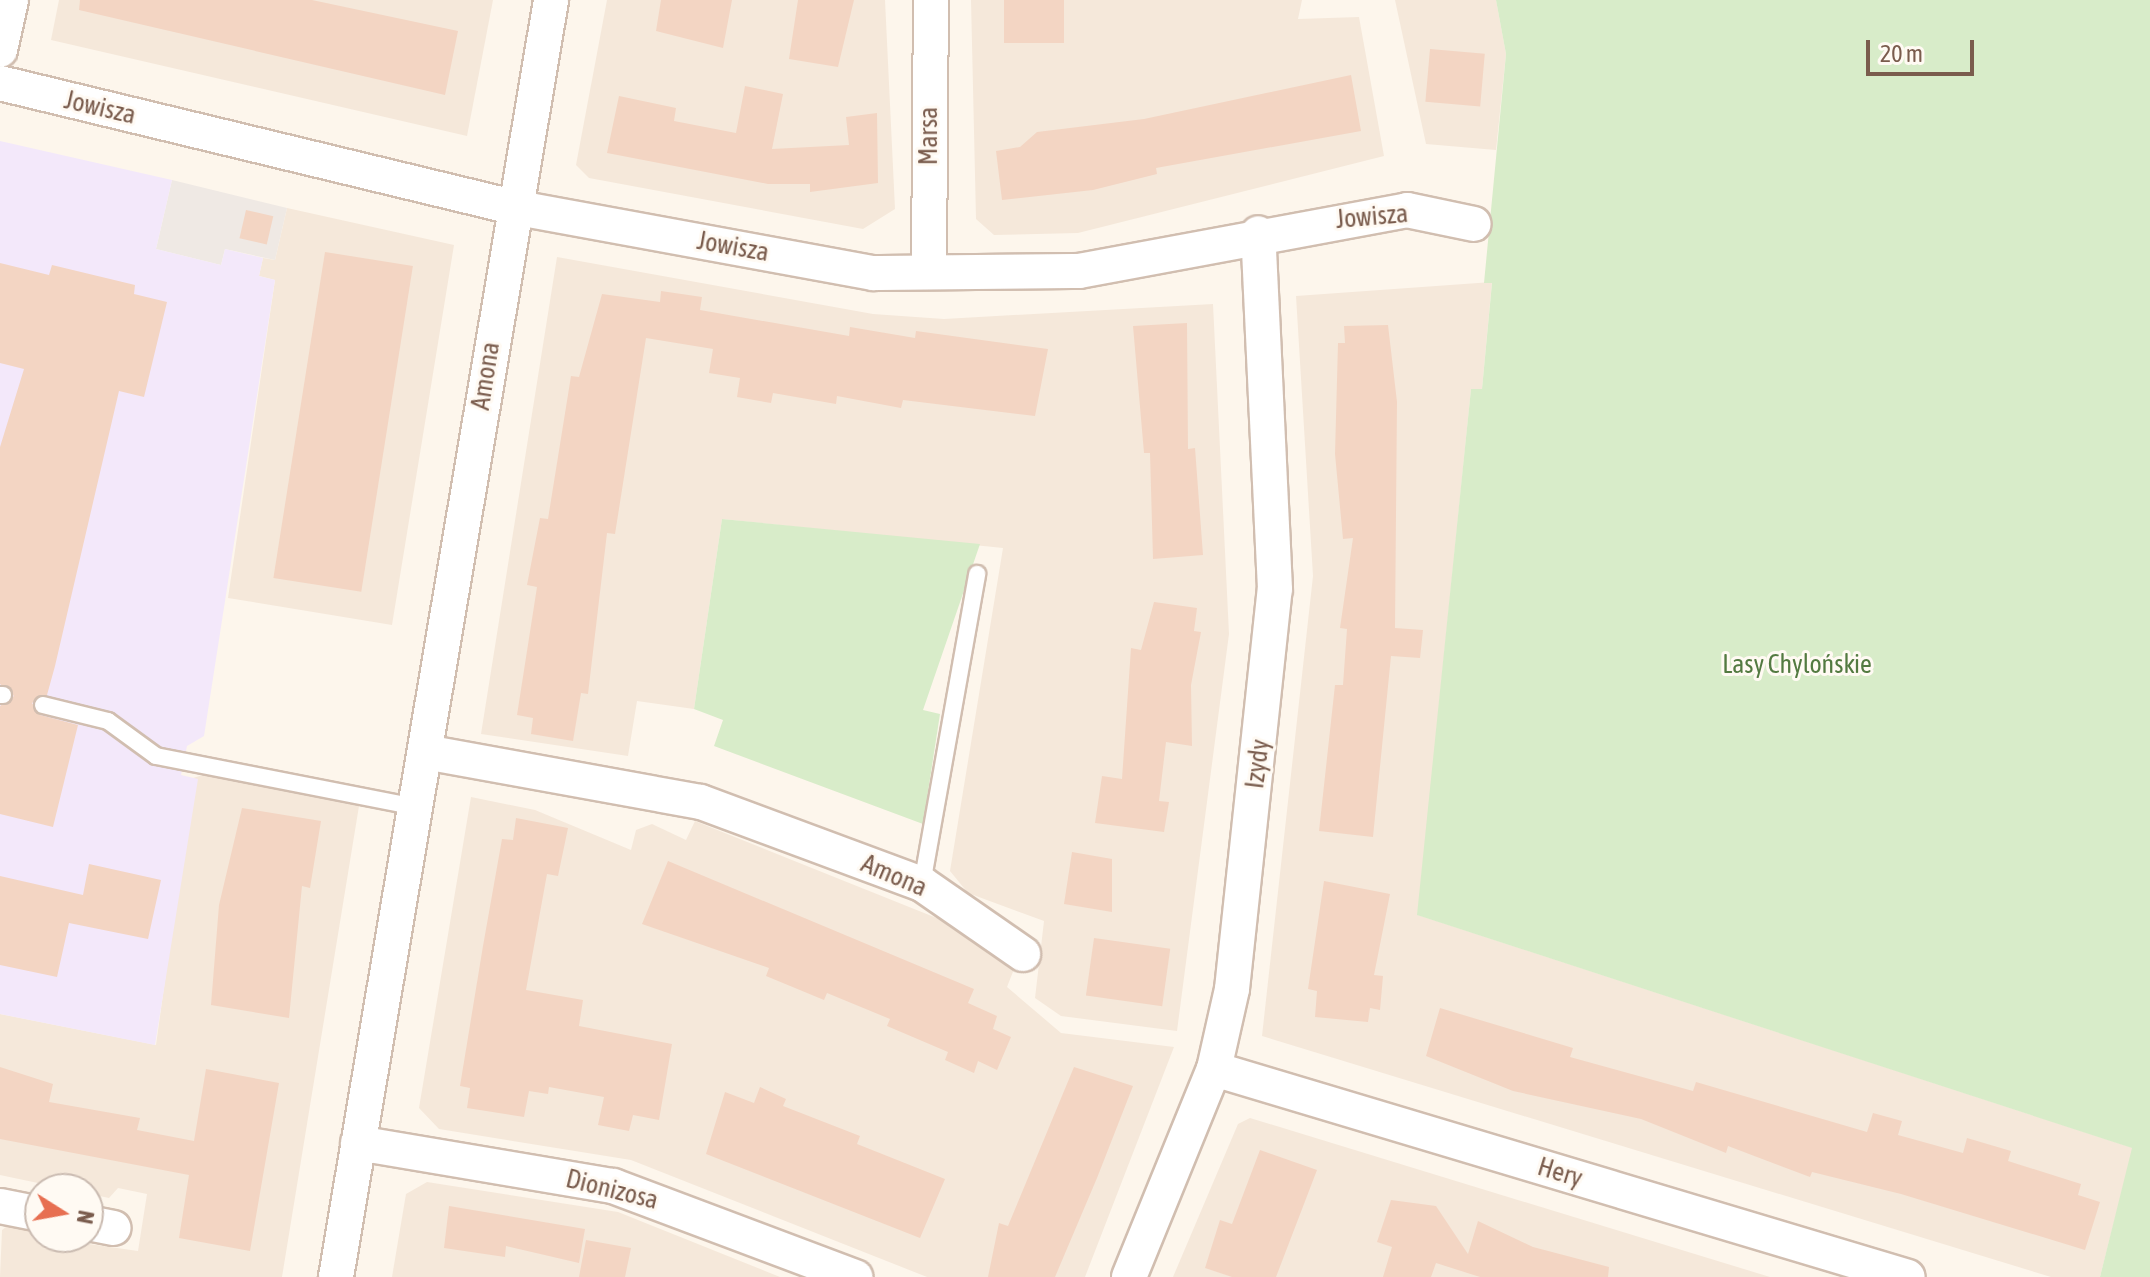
<!DOCTYPE html>
<meta charset="utf-8">
<style>
body{margin:0}
#map{position:relative;width:2150px;height:1277px;overflow:hidden;background:#fdf6ec;font-family:"Asap Condensed",sans-serif}
div>[style]{position:absolute}
[style*='--x']{left:calc(var(--x)*1px);top:calc(var(--y)*1px);width:calc(var(--w)*1px);rotate:calc(var(--a)*1deg)}
.residential>*{inset:0;background:#f5e8da}
.industrial>*{inset:0;background:#efe9e4}
.education>*{inset:0;background:#f3e8fa}
.green>*{inset:0;background:#d8ecc9}
.building>*{inset:0;background:#f3d5c3;transform-origin:0 0}
.roads{filter:drop-shadow(2px 0 #d1beb0) drop-shadow(-2px 0 #d1beb0) drop-shadow(0 2px #d1beb0) drop-shadow(0 -2px #d1beb0)}
.service>*{height:16px;margin:-8px;padding:0 8px;transform-origin:8px;border-radius:8px;background:#fff}
.minor>*{height:34px;margin:-17px;padding:0 17px;transform-origin:17px;border-radius:17px;background:#fff}
span{translate:-50% -50%;white-space:nowrap;text-align:center;line-height:1.15;-webkit-text-stroke:6px #fffaf3;paint-order:stroke}
.street-label{font-size:26px;color:#7a5c4d}
.park-label{font-size:26px;color:#537a41}
.north{position:absolute;left:24px;top:1173px;width:80px;height:80px;box-sizing:border-box;background:#fffaf3;border:2px solid #cabbb1;border-radius:50%;rotate:101deg;font-size:22px;font-weight:700;line-height:32px;text-align:center;color:#7a5c4d}
.north::after{content:'';display:block;margin:auto;width:28px;height:36px;background:#e76f51;clip-path:polygon(50% 0,100% 100%,50% 72%,0 100%)}
.scale{position:absolute;left:1866px;top:40px;width:108px;height:36px;box-sizing:border-box;border:4px solid #7a5c4d;border-top:0;padding-left:10px;font-size:24px;line-height:28px;white-space:nowrap;color:#7a5c4d;-webkit-text-stroke:6px #fffaf3;paint-order:stroke}
</style>
<div id="map">
<div class="residential">
<div style="clip-path:polygon(59px 0,493px 0,467px 136px,51px 40px)"></div>
<div style="clip-path:polygon(607px 0,885px 0,895px 209px,863px 229px,589px 178px,576px 165px)"></div>
<div style="clip-path:polygon(971px 0,1302px 0,1298px 19px,1359px 17px,1384px 156px,1078px 233px,994px 235px,976px 219px)"></div>
<div style="clip-path:polygon(1395px 0,1496px 0,1506px 54px,1496px 150px,1426px 144px)"></div>
<div style="clip-path:polygon(287px 208px,454px 245px,392px 625px,228px 598px,275px 280px,259px 276px,263px 258px,275px 260px)"></div>
<div style="clip-path:polygon(557px 257px,873px 314px,944px 319px,1213px 304px,1229px 634px,1177px 1031px,1061px 1016px,1035px 998px,1044px 921px,968px 893px,950px 871px,1003px 548px,722px 519px,694px 709px,637px 701px,628px 756px,481px 734px)"></div>
<div style="clip-path:polygon(1492px 282px,1482px 389px,1471px 389px,1418px 915px,2133px 1148px,2100px 1277px,2051px 1277px,1262px 1036px,1313px 576px,1296px 296px)"></div>
<div style="clip-path:polygon(203px 775px,359px 806px,282px 1277px,0 1277px,2px 1230px,10px 1224px,40px 1231px,40px 1237px,138px 1251px,147px 1194px,118px 1188px,109px 1198px,0 1175px,0 1014px,156px 1045px,193px 778px)"></div>
<div style="clip-path:polygon(471px 797px,535px 810px,631px 850px,636px 830px,652px 824px,686px 840px,695px 821px,974px 933px,1016px 964px,1007px 987px,1061px 1033px,1174px 1047px,1085px 1277px,927px 1277px,631px 1160px,439px 1129px,419px 1108px)"></div>
<div style="clip-path:polygon(1250px 1118px,1770px 1277px,1173px 1277px,1238px 1124px)"></div>
<div style="clip-path:polygon(427px 1182px,618px 1212px,780px 1277px,392px 1277px,406px 1194px)"></div>
</div>
<div class="industrial">
<div style="clip-path:polygon(172px 180px,287px 208px,275px 260px,225px 249px,221px 265px,156px 249px)"></div>
</div>
<div class="education">
<div style="clip-path:polygon(0 141px,172px 180px,156px 249px,221px 265px,225px 249px,263px 258px,259px 276px,275px 280px,204px 736px,187px 746px,181px 775px,198px 779px,155px 1045px,0 1014px)"></div>
</div>
<div class="green">
<div style="clip-path:polygon(1496px 0,2150px 0,2150px 1277px,2100px 1277px,2132px 1148px,1417px 915px,1471px 389px,1482px 389px,1492px 283px,1484px 283px,1506px 54px)"></div>
<div style="clip-path:polygon(722px 519px,980px 544px,923px 710px,940px 714px,923px 824px,714px 746px,723px 720px,694px 709px)"></div>
</div>
<div class="building">
<div style="clip-path:polygon(80px 0,312px 0,458px 31px,445px 95px,79px 10px)"></div>
<div style="clip-path:polygon(661px 0,732px 0,723px 48px,656px 31px)"></div>
<div style="clip-path:polygon(798px 0,854px 0,838px 67px,789px 59px)"></div>
<div style="left:1004px;top:0;width:60px;height:43px"></div>
<div style="left:1430px;top:49px;width:55px;height:53px;rotate:5deg"></div>
<div style="clip-path:polygon(1351px 75px,1361px 131px,1156px 168px,1157px 174px,1093px 190px,1002px 200px,996px 151px,1020px 147px,1037px 132px,1144px 119px)"></div>
<div style="clip-path:polygon(745px 86px,783px 94px,772px 149px,849px 145px,846px 117px,877px 113px,878px 183px,810px 192px,810px 184px,768px 184px,607px 153px,619px 96px,676px 108px,674px 121px,736px 133px)"></div>
<div style="left:246px;top:210px;width:28px;height:29px;rotate:13deg"></div>
<div style="left:325px;top:252px;width:89px;height:330px;rotate:9deg"></div>
<div style="clip-path:polygon(0 263px,49px 275px,52px 265px,135px 285px,134px 294px,167px 302px,144px 397px,119px 391px,55px 666px,47px 695px,32px 703px,40px 715px,78px 725px,53px 827px,0 814px,0 706px,14px 696px,0 684px,0 447px,24px 369px,0 363px)"></div>
<div style="clip-path:polygon(661px 291px,702px 297px,700px 310px,849px 336px,850px 327px,915px 338px,916px 331px,1048px 349px,1035px 416px,903px 400px,901px 408px,837px 396px,836px 404px,773px 393px,771px 403px,737px 397px,740px 378px,709px 373px,713px 349px,646px 338px,615px 534px,607px 533px,588px 694px,581px 693px,573px 741px,531px 734px,533px 718px,517px 715px,537px 587px,527px 585px,540px 518px,548px 519px,571px 376px,579px 377px,602px 294px,660px 302px)"></div>
<div style="clip-path:polygon(1187px 323px,1188px 449px,1195px 448px,1203px 555px,1153px 559px,1150px 453px,1144px 453px,1133px 326px)"></div>
<div style="clip-path:polygon(1388px 325px,1397px 402px,1395px 628px,1423px 630px,1420px 658px,1391px 656px,1373px 837px,1319px 831px,1335px 685px,1343px 685px,1347px 629px,1340px 628px,1353px 538px,1343px 539px,1335px 454px,1338px 343px,1345px 343px,1344px 326px)"></div>
<div style="clip-path:polygon(1154px 602px,1197px 608px,1194px 631px,1201px 632px,1191px 685px,1192px 746px,1166px 742px,1159px 801px,1169px 802px,1164px 832px,1095px 823px,1102px 776px,1122px 779px,1131px 648px,1141px 650px)"></div>
<div style="clip-path:polygon(242px 808px,321px 821px,310px 888px,302px 886px,289px 1018px,211px 1005px,219px 905px)"></div>
<div style="clip-path:polygon(516px 818px,568px 828px,558px 876px,547px 874px,526px 990px,583px 1000px,579px 1026px,672px 1044px,659px 1120px,633px 1115px,629px 1131px,598px 1125px,604px 1097px,549px 1087px,548px 1094px,529px 1091px,524px 1117px,467px 1108px,470px 1088px,460px 1086px,483px 946px,502px 839px,513px 840px)"></div>
<div style="clip-path:polygon(1072px 852px,1112px 859px,1112px 912px,1064px 904px)"></div>
<div style="clip-path:polygon(668px 861px,974px 989px,968px 1003px,997px 1016px,993px 1029px,1011px 1037px,997px 1070px,978px 1061px,974px 1073px,945px 1060px,948px 1052px,887px 1026px,890px 1019px,827px 993px,824px 1000px,766px 976px,769px 968px,642px 924px)"></div>
<div style="clip-path:polygon(89px 864px,161px 880px,148px 939px,69px 923px,57px 977px,0 965px,0 876px,83px 895px)"></div>
<div style="clip-path:polygon(1324px 881px,1390px 894px,1374px 975px,1383px 976px,1380px 1010px,1370px 1008px,1368px 1022px,1315px 1017px,1317px 991px,1308px 989px)"></div>
<div style="left:1094px;top:938px;width:77px;height:58px;rotate:8deg"></div>
<div style="clip-path:polygon(1440px 1008px,1573px 1048px,1570px 1057px,1693px 1091px,1696px 1082px,1867px 1132px,1873px 1113px,1902px 1121px,1898px 1135px,1963px 1153px,1967px 1138px,2011px 1151px,2008px 1161px,2081px 1184px,2078px 1195px,2100px 1202px,2085px 1250px,1901px 1194px,1812px 1172px,1810px 1177px,1728px 1146px,1726px 1153px,1641px 1119px,1513px 1091px,1426px 1056px)"></div>
<div style="clip-path:polygon(0 1067px,53px 1084px,49px 1102px,140px 1118px,137px 1130px,194px 1141px,206px 1069px,279px 1083px,250px 1251px,179px 1238px,189px 1175px,0 1139px)"></div>
<div style="clip-path:polygon(1074px 1067px,1133px 1086px,1097px 1178px,1055px 1277px,988px 1277px,999px 1223px,1008px 1226px)"></div>
<div style="clip-path:polygon(760px 1087px,786px 1099px,783px 1106px,860px 1136px,857px 1144px,945px 1179px,920px 1238px,706px 1154px,725px 1092px,754px 1103px)"></div>
<div style="clip-path:polygon(1260px 1150px,1317px 1170px,1276px 1277px,1232px 1277px,1205px 1268px,1220px 1220px,1232px 1224px)"></div>
<div style="clip-path:polygon(1391px 1200px,1436px 1206px,1468px 1254px,1478px 1221px,1533px 1247px,1609px 1267px,1608px 1277px,1480px 1277px,1436px 1263px,1431px 1277px,1383px 1277px,1392px 1247px,1377px 1242px)"></div>
<div style="clip-path:polygon(449px 1206px,585px 1229px,579px 1263px,506px 1246px,505px 1257px,444px 1248px)"></div>
<div style="clip-path:polygon(586px 1240px,631px 1248px,625px 1277px,579px 1277px)"></div>
</div>
<div class="roads">
<div class="service">
<div style="--x:0;--y:695;--w:3;--a:0"></div>
<div style="--x:43;--y:705;--w:67;--a:13.8"></div>
<div style="--x:108;--y:721;--w:59;--a:36.1"></div>
<div style="--x:156;--y:756;--w:265;--a:11.1"></div>
<div style="--x:922;--y:884;--w:315;--a:-79.9"></div>
</div>
<div class="minor">
<div style="--x:0;--y:50;--w:51;--a:-77.6"></div>
<div style="--x:0;--y:83;--w:528;--a:13.59"></div>
<div style="--x:513;--y:207;--w:366;--a:10.4"></div>
<div style="--x:873;--y:273;--w:206;--a:-0.6"></div>
<div style="--x:1079;--y:271;--w:334;--a:-10.5"></div>
<div style="--x:1407;--y:210;--w:68;--a:11.8"></div>
<div style="--x:929;--y:272;--w:272;--a:-89.6"></div>
<div style="--x:425;--y:752;--w:280;--a:10.3"></div>
<div style="--x:701;--y:802;--w:236;--a:20.4"></div>
<div style="--x:922;--y:884;--w:123;--a:34.7"></div>
<div style="--x:1214;--y:1069;--w:724;--a:16.68"></div>
<div style="--x:358;--y:1143;--w:259;--a:9.6"></div>
<div style="--x:613;--y:1186;--w:259;--a:20.6"></div>
<div style="--x:0;--y:1206;--w:41;--a:11.3"></div>
<div style="--x:88;--y:1223;--w:26;--a:11"></div>
<div style="--x:336;--y:1277;--w:1295;--a:-80.44"></div>
<div style="--x:1129;--y:1277;--w:225;--a:-67.8"></div>
<div style="--x:1214;--y:1069;--w:82;--a:-77.3"></div>
<div style="--x:1232;--y:989;--w:402;--a:-83.9"></div>
<div style="--x:1275;--y:589;--w:356;--a:-92.7"></div>
</div>
</div>
<div class="street-label">
<span style="left:100px;top:108px;rotate:13deg">Jowisza</span>
<span style="left:929px;top:136px;rotate:-90deg">Marsa</span>
<span style="left:1372px;top:217px;rotate:-5deg">Jowisza</span>
<span style="left:733px;top:247px;rotate:10deg">Jowisza</span>
<span style="left:486px;top:376px;rotate:-81deg">Amona</span>
<span style="left:1258px;top:764px;rotate:-83deg">Izydy</span>
<span style="left:894px;top:876px;rotate:23deg">Amona</span>
<span style="left:1560px;top:1173px;rotate:17deg">Hery</span>
<span style="left:612px;top:1190px;rotate:14deg">Dionizosa</span>
</div>
<div class="park-label">
<span style="left:1797px;top:665px">Lasy Chylońskie</span>
</div>
<div class="north">N</div>
<div class="scale">20 m</div>
</div>
